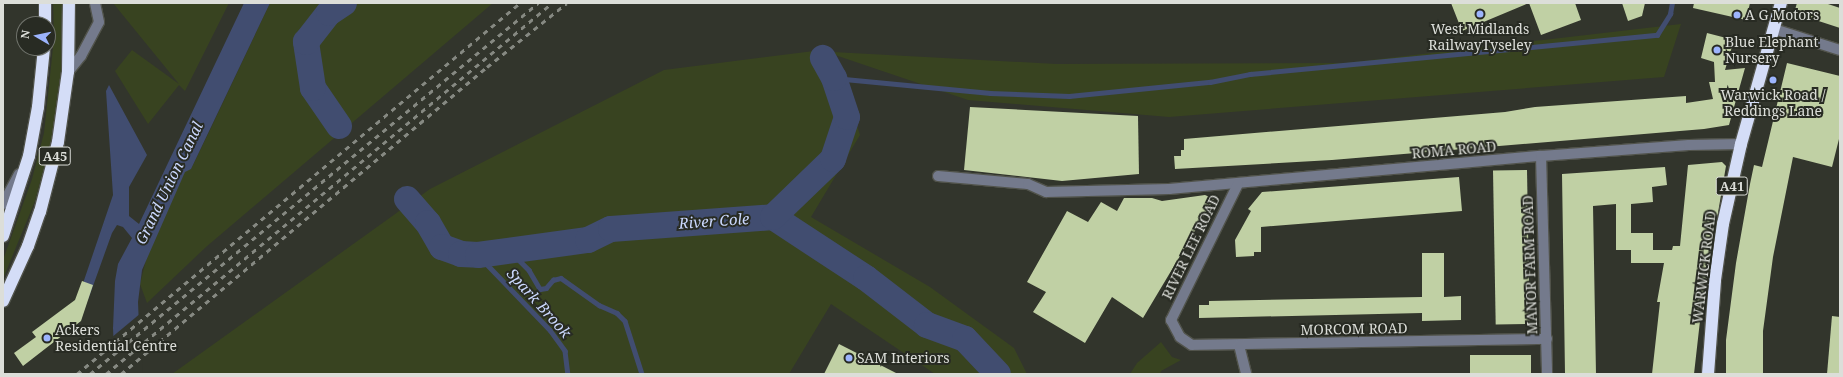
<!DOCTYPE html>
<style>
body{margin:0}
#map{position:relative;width:1843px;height:377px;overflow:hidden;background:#32352c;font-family:"Noto Serif",serif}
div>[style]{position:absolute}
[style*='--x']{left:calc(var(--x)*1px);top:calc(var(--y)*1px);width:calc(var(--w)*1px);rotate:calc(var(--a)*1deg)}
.green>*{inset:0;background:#384320}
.water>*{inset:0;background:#414d70}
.pier>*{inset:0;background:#32352c}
.stream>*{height:4.5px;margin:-2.25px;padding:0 2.25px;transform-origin:2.25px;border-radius:2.25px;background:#414d70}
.river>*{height:26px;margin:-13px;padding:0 13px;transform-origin:13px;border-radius:13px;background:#414d70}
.building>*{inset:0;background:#c0d0a4;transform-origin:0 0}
.roads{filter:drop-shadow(1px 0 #51534b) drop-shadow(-1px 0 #51534b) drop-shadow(0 1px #51534b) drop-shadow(0 -1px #51534b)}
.minor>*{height:10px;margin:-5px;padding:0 5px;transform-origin:5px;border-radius:5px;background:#747a8c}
.highway>*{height:12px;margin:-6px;padding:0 6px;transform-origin:6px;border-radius:6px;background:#d4ddf7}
.rail>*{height:3px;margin-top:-1.5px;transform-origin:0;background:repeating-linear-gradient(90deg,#868982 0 5px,transparent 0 10px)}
.dots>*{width:11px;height:11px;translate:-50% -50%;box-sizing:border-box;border:2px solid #282b23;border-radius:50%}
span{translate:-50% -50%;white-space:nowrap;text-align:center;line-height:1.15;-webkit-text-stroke:4px #282b23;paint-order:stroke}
.shield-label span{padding:1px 3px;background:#282b23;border:1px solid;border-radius:3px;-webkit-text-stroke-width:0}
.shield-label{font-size:13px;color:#dcded9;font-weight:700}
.poi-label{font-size:14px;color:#dcded9}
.left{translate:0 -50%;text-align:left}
.street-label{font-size:14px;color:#dcded9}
.water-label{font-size:15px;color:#cbd8fe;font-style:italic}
.frame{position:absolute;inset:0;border:4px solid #dcded9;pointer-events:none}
.north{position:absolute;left:16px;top:16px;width:40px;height:40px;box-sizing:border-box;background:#282b23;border:1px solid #70736c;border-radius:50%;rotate:279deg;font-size:11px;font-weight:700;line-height:16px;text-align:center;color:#dcded9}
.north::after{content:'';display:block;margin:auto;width:14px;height:18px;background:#9cb4fd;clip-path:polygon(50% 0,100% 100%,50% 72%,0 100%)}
</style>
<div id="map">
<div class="green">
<div style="clip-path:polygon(53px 3px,62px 3px,62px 61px,55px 126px,35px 201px,3px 279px,3px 260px,32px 179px,44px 133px,54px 38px)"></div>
<div style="clip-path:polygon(113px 3px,229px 3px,185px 91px,179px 85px,148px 124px,115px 71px,132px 50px,179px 84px)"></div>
<div style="clip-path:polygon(270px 3px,493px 3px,206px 247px,147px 303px,140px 284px,147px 256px,185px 171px,191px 169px,210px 130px)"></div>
<div style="clip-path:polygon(1681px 24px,1664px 77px,1169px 117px,968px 100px,835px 55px,860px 135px,811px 217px,930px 287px,1014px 348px,1027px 374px,935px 374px,831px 304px,789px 374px,172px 374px,430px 189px,664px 70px,814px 51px,1056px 64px,1345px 63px)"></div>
<div style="clip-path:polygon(1161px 342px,1172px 357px,1181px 360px,1161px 371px,1160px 374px,1130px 374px,1137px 363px)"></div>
</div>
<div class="water">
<div style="clip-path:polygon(244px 3px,270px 3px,191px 169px,185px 172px,142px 270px,138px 302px,141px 374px,115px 374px,113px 328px,115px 281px,118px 264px,132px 238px,123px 227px,117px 225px,112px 233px,88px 300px,79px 295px,113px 195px,106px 91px,109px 85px,147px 155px,129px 187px,129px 216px,139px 224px)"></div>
</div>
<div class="pier">
<div style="clip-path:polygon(141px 313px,143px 374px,113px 374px,111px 338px)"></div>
</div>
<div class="stream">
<div style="--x:834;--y:78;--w:157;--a:5.5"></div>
<div style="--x:990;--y:93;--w:79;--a:2.2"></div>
<div style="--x:1069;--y:96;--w:142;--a:-5.7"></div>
<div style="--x:1210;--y:82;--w:41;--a:-11.3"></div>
<div style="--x:1250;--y:74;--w:409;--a:-5.5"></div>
<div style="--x:1657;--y:35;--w:25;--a:-58"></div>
<div style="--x:1670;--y:14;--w:11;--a:-80"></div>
<div style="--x:510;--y:251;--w:27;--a:45"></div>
<div style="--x:529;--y:270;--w:22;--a:60"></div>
<div style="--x:540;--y:289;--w:6;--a:-9"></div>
<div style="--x:546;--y:288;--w:11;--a:-49"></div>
<div style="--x:553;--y:280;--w:8;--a:-14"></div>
<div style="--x:561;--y:278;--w:47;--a:35.4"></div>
<div style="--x:599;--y:305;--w:20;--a:24"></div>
<div style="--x:617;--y:313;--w:11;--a:45"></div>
<div style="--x:625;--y:321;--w:56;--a:72.2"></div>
<div style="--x:478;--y:255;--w:104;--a:46.2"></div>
<div style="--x:550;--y:330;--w:26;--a:54"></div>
<div style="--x:565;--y:351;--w:23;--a:83"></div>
</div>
<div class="river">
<div style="--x:339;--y:126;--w:46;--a:-124.4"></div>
<div style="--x:313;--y:88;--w:47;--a:-98.7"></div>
<div style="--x:306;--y:42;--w:37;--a:-52"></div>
<div style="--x:329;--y:13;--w:18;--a:-34"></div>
<div style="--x:407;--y:199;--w:32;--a:49"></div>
<div style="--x:428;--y:223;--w:28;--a:60"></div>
<div style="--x:442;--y:247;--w:20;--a:20"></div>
<div style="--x:461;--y:254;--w:17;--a:3"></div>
<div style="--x:478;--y:255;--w:111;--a:-7.8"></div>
<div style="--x:588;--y:240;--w:25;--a:-26"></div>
<div style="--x:611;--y:229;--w:162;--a:-4.2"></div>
<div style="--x:773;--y:217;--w:111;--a:33.3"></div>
<div style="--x:866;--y:278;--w:77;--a:37.6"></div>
<div style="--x:927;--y:325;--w:40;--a:20.2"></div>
<div style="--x:965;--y:339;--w:48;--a:46.7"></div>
<div style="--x:773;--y:217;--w:83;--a:-44"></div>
<div style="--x:833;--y:159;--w:44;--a:-71.6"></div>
<div style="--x:847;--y:117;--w:41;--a:-108.4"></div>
<div style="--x:834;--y:78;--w:23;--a:-119"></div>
</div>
<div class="building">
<div style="clip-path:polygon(1451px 3px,1575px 3px,1581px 20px,1541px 35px,1529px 3px,1462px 31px)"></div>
<div style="clip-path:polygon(1622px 3px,1645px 3px,1642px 16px,1628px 21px)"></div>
<div style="clip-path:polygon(1694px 3px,1750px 3px,1746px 20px,1693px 8px)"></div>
<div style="clip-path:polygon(1797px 3px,1825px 3px,1840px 8px,1840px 28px,1794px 13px)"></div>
<div style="clip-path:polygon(1707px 33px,1734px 40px,1725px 70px,1745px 68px,1729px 125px,1704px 129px,1332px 160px,1175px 169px,1174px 156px,1181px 156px,1181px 150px,1184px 150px,1184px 139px,1505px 112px,1535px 107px,1686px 96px,1686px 103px,1713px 99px,1709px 82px,1715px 82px,1714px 62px,1701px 58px)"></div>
<div style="clip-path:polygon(1787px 63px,1840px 76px,1840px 135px,1832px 167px,1793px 157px,1773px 257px,1763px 331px,1763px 374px,1726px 374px,1726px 340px,1736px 263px,1750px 184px,1754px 165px,1762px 167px)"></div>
<div style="clip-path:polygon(970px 107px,1138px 116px,1139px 174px,1062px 181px,964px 170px)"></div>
<div style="clip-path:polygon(1722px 162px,1726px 166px,1701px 312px,1694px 374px,1652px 374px,1660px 302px,1657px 302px,1664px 263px,1631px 263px,1631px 250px,1616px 250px,1616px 204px,1593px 206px,1596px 374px,1565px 374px,1562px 174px,1665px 167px,1667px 185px,1652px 187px,1653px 202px,1631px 204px,1631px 233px,1653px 233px,1653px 250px,1672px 250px,1673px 246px,1680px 246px,1688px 165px)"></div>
<div style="left:1527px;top:170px;width:154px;height:34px;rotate:89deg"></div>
<div style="clip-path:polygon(1459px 177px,1462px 211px,1261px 227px,1261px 252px,1254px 252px,1254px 256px,1236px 257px,1235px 240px,1251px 211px,1248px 209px,1262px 192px)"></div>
<div style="clip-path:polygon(1205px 195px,1214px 199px,1143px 318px,1112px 297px,1085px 343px,1033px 312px,1046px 292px,1027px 282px,1067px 211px,1088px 222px,1101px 202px,1117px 211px,1124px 198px,1152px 198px,1162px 201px)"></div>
<div style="clip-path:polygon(1422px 253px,1444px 253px,1444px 297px,1461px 296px,1461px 320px,1422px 321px,1422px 313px,1199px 318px,1199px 305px,1209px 305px,1209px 301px,1422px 297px)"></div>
<div style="clip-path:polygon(82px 281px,93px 285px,81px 321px,23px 366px,14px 353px,36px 337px,32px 332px,75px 300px)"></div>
<div style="clip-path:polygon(1832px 316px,1840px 317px,1840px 374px,1827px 374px)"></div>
<div style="clip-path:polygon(839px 344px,898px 374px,824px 374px)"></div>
<div style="left:1470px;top:355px;width:61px;height:19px"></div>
</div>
<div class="roads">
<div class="minor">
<div style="--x:1774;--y:29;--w:69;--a:17.7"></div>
<div style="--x:68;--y:72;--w:21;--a:-51"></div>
<div style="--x:81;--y:56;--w:38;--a:-62"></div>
<div style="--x:99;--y:22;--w:19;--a:-102"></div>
<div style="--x:1541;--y:156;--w:218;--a:88.4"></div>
<div style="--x:938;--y:176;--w:90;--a:5.1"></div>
<div style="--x:1028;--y:184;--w:20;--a:24"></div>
<div style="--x:1046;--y:192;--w:123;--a:-1.4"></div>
<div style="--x:1169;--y:189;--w:373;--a:-5.1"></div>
<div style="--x:1541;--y:156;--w:148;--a:-4.3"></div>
<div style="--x:1689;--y:145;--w:52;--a:-1.1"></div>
<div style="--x:1238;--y:184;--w:152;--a:116.2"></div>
<div style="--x:1171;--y:320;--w:19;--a:62"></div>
<div style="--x:1180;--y:337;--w:14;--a:34"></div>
<div style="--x:1192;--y:345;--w:355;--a:-1"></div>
<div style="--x:3;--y:204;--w:34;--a:-62"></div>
<div style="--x:1239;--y:345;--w:30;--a:76"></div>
</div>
<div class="highway">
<div style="--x:45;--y:3;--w:21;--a:90"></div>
<div style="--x:3;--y:236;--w:84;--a:-72"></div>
<div style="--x:29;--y:156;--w:50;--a:-79.6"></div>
<div style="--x:38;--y:107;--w:59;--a:-84.2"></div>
<div style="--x:3;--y:301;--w:60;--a:-65.6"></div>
<div style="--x:28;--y:246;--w:36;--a:-71"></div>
<div style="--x:40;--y:212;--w:72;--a:-75.6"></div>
<div style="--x:58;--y:142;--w:71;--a:-81.9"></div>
<div style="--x:68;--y:72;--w:69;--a:-89.2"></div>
<div style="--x:1708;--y:374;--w:94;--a:-85.7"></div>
<div style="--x:1715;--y:280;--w:57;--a:-81.9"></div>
<div style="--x:1723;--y:224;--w:82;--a:-77.3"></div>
<div style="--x:1741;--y:144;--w:147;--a:-74.2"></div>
</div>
</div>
<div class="rail">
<div style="--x:77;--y:374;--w:578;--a:-39.95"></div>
<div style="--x:90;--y:374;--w:582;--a:-39.63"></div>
<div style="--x:106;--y:374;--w:580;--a:-39.75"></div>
<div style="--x:121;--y:374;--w:478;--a:-40"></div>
<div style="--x:487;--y:67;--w:102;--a:-38.7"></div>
</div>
<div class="dots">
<div style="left:1480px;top:14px;background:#9cb4fd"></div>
<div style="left:1737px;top:15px;background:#9cb4fd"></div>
<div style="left:1717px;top:50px;background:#9cb4fd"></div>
<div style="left:1773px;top:80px;background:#9cb4fd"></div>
<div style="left:47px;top:338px;background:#9cb4fd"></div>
<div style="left:849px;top:358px;background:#9cb4fd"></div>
</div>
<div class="shield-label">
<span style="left:55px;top:156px">A45</span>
<span style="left:1732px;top:186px">A41</span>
</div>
<div class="poi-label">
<span class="left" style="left:1745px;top:15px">A G Motors</span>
<span style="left:1480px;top:37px">West Midlands<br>RailwayTyseley</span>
<span class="left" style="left:1725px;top:50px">Blue Elephant<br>Nursery</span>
<span style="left:1773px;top:103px">Warwick Road /<br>Reddings Lane</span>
<span class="left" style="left:55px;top:338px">Ackers<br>Residential Centre</span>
<span class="left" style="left:857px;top:358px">SAM Interiors</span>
</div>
<div class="street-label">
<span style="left:1454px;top:150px;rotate:-5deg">ROMA ROAD</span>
<span style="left:1191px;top:247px;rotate:-64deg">RIVER LEE ROAD</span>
<span style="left:1530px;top:265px;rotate:-92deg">MANOR FARM ROAD</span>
<span style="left:1704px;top:267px;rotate:-83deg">WARWICK ROAD</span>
<span style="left:1354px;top:329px;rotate:-1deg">MORCOM ROAD</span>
</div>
<div class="water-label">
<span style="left:169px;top:183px;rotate:-64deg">Grand Union Canal</span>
<span style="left:714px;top:221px;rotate:-4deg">River Cole</span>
<span style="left:539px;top:303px;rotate:48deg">Spark Brook</span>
</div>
<div class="frame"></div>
<div class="north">N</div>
</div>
